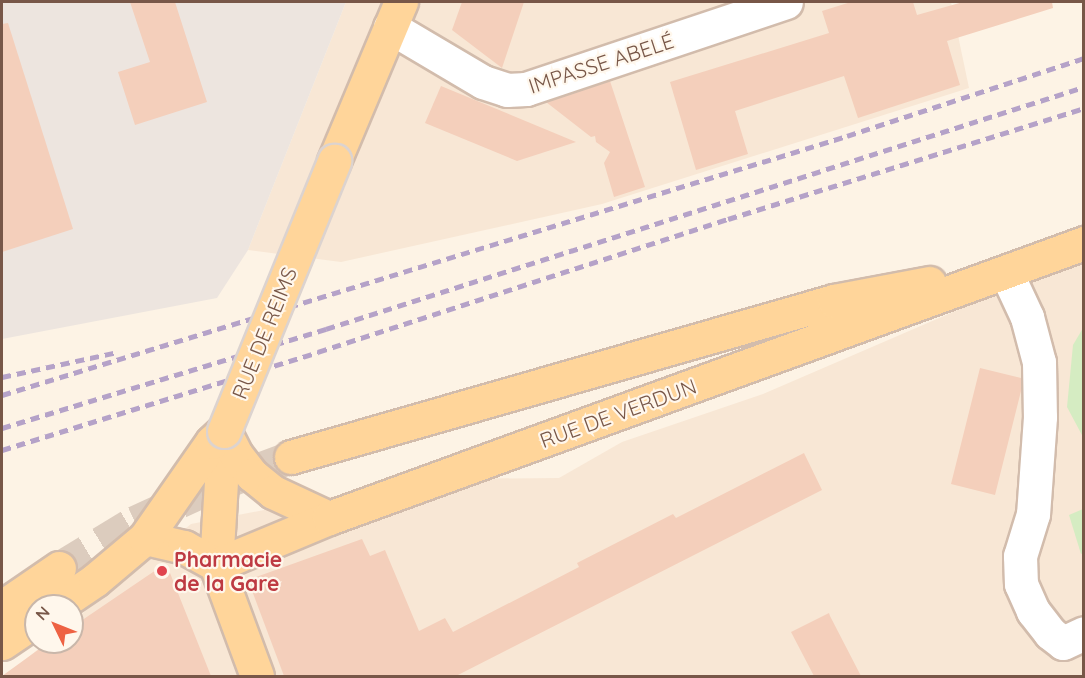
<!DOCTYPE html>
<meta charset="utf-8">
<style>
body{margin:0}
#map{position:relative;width:1085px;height:678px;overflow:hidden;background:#fdf3e5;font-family:Quicksand,sans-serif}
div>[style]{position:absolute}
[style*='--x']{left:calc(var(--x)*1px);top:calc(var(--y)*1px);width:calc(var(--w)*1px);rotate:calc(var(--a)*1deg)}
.residential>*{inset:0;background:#f8e7d5}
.industrial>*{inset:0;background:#ede5df}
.green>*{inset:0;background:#d5ecc2}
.building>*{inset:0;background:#f4cfbb}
.major-tunnel>*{height:33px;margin-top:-16.5px;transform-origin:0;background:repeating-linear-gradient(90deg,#dcccbe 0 33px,transparent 0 49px)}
.roads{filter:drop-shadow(2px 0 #d2bcac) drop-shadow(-2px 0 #d2bcac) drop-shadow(0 2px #d2bcac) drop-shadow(0 -2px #d2bcac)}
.minor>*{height:33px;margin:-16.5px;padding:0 16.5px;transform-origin:16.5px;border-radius:16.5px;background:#fff}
.major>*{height:33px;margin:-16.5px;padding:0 16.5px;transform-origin:16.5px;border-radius:16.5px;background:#ffd59a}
.rail>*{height:4.5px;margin-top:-2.25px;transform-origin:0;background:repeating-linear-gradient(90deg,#b5a2c8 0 9px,transparent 0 15px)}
.bridges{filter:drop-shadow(2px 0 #dcd3cf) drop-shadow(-2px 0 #dcd3cf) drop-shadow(0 2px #dcd3cf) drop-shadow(0 -2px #dcd3cf)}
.major-bridge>*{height:33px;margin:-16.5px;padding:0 16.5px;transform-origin:16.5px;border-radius:16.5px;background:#ffd59a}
.dots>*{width:16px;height:16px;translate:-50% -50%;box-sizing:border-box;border:3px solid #fff7ec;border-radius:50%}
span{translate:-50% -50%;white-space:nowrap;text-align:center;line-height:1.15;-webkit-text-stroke:4.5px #fff7ec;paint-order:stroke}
.street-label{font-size:21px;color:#785748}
.health-label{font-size:21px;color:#be3a42;font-weight:700}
.left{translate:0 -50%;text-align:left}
.frame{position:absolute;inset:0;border:3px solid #785748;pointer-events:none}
.north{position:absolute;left:24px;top:594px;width:60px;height:60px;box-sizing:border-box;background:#fff7ec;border:2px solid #c9b7aa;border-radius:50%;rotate:313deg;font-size:16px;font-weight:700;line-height:24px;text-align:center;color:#785748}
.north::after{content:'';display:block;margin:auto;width:21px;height:27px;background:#ee6243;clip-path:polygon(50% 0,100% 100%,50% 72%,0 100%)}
</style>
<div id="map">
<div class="residential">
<div style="clip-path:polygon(346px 2px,951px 2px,969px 88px,602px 204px,341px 262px,248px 250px)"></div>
<div style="clip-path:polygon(1083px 256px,1083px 676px,5px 676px,47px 642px,72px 642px,72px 622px,191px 524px,425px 479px,559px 478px,622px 442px,763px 394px)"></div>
</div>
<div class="industrial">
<div style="clip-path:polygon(2px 2px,346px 2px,248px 250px,217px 298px,2px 339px)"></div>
</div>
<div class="green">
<div style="clip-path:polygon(1083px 328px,1083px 437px,1067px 407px,1073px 345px)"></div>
<div style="clip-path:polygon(1083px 509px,1083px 553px,1081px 554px,1069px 515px)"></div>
</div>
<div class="building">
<div style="clip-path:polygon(130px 2px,175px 2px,207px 102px,135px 125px,118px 72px,150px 62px)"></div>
<div style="clip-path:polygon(462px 2px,524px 2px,502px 68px,452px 30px)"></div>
<div style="clip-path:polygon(851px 2px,913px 2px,917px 15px,963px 2px,1052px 2px,1053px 8px,947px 41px,960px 85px,858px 118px,844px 76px,735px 111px,748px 154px,696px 170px,670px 82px,829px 33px,822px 11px)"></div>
<div style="clip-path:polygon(8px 23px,73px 229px,2px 252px,2px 24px)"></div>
<div style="clip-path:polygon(610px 81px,645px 187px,614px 197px,604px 163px,610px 152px,596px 142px,595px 136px,591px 137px,546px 102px)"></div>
<div style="clip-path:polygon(441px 86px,511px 115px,576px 142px,517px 161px,425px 123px)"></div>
<div style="clip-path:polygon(980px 368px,1021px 378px,1021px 391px,995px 495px,951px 484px)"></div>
<div style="clip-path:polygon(804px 453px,822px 490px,456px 676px,284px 676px,248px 580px,362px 539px,370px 556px,385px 550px,419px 631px,445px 618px,453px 632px,579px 567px,577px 563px,673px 514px,676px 518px)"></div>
<div style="clip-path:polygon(156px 570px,170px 573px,211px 676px,2px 676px,49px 642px,72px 642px,72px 627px)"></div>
<div style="clip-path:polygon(829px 613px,830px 616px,861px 676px,814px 676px,791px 632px)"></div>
</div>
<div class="major-tunnel">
<div style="--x:59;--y:568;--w:89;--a:-31.2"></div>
<div style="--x:135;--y:522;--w:81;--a:-24.7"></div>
<div style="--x:209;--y:488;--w:88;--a:-20.7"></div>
</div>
<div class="roads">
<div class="minor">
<div style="--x:390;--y:27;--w:108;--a:30.6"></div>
<div style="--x:483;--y:82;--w:25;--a:18"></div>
<div style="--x:507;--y:90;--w:19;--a:-3"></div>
<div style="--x:526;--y:89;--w:274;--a:-18.5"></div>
<div style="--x:1006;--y:272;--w:50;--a:65"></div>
<div style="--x:1027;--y:317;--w:47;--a:75.1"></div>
<div style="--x:1039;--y:362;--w:55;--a:89"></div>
<div style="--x:1040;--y:417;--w:97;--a:94.1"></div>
<div style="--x:1033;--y:514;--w:44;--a:107.2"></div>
<div style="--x:1020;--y:556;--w:28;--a:88"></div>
<div style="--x:1021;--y:584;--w:30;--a:66"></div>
<div style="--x:1033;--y:611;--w:28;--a:52"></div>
<div style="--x:1050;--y:633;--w:16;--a:38"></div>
<div style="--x:1063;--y:643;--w:23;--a:-25"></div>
</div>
<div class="major">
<div style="--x:334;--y:161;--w:173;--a:-67.2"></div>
<div style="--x:224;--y:431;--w:134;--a:93.4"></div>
<div style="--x:216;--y:565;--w:118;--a:69.7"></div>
<div style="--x:224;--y:431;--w:28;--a:63"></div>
<div style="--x:237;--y:456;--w:24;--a:52"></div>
<div style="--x:252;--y:475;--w:27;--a:39"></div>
<div style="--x:273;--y:492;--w:62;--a:24.9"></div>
<div style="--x:291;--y:457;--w:565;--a:-16.03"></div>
<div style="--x:834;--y:301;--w:97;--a:-10.7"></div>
<div style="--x:145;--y:538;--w:40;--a:13"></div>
<div style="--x:184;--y:547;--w:37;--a:29"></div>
<div style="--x:216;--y:565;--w:122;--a:-22.6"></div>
<div style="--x:329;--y:518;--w:804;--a:-20.01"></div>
<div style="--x:57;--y:606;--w:46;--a:-34.4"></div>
<div style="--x:95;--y:580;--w:65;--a:-40"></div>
<div style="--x:145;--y:538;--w:117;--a:-55.1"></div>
<div style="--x:212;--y:442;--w:16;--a:-43"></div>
<div style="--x:2;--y:607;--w:69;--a:-34.4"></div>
<div style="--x:2;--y:643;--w:41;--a:-34.1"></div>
</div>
</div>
<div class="rail">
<div style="--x:2;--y:377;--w:119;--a:-12.2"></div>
<div style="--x:2;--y:395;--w:884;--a:-17.04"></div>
<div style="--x:847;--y:136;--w:250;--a:-18.2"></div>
<div style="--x:2;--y:428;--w:339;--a:-17"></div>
<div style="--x:326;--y:329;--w:796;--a:-17.71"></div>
<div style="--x:2;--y:450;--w:331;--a:-17.2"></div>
<div style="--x:318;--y:352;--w:431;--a:-18"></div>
<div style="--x:728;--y:219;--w:373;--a:-17.3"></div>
</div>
<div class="bridges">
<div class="major-bridge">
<div style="--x:224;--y:431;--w:292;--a:-67.8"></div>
</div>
</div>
<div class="dots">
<div style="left:162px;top:571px;background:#e0444e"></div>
</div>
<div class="street-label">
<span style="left:601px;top:63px;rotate:-18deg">IMPASSE ABELÉ</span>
<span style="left:264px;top:333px;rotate:-68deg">RUE DE REIMS</span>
<span style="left:618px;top:413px;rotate:-20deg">RUE DE VERDUN</span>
</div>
<div class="health-label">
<span class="left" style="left:174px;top:571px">Pharmacie<br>de la Gare</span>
</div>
<div class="frame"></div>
<div class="north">N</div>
</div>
